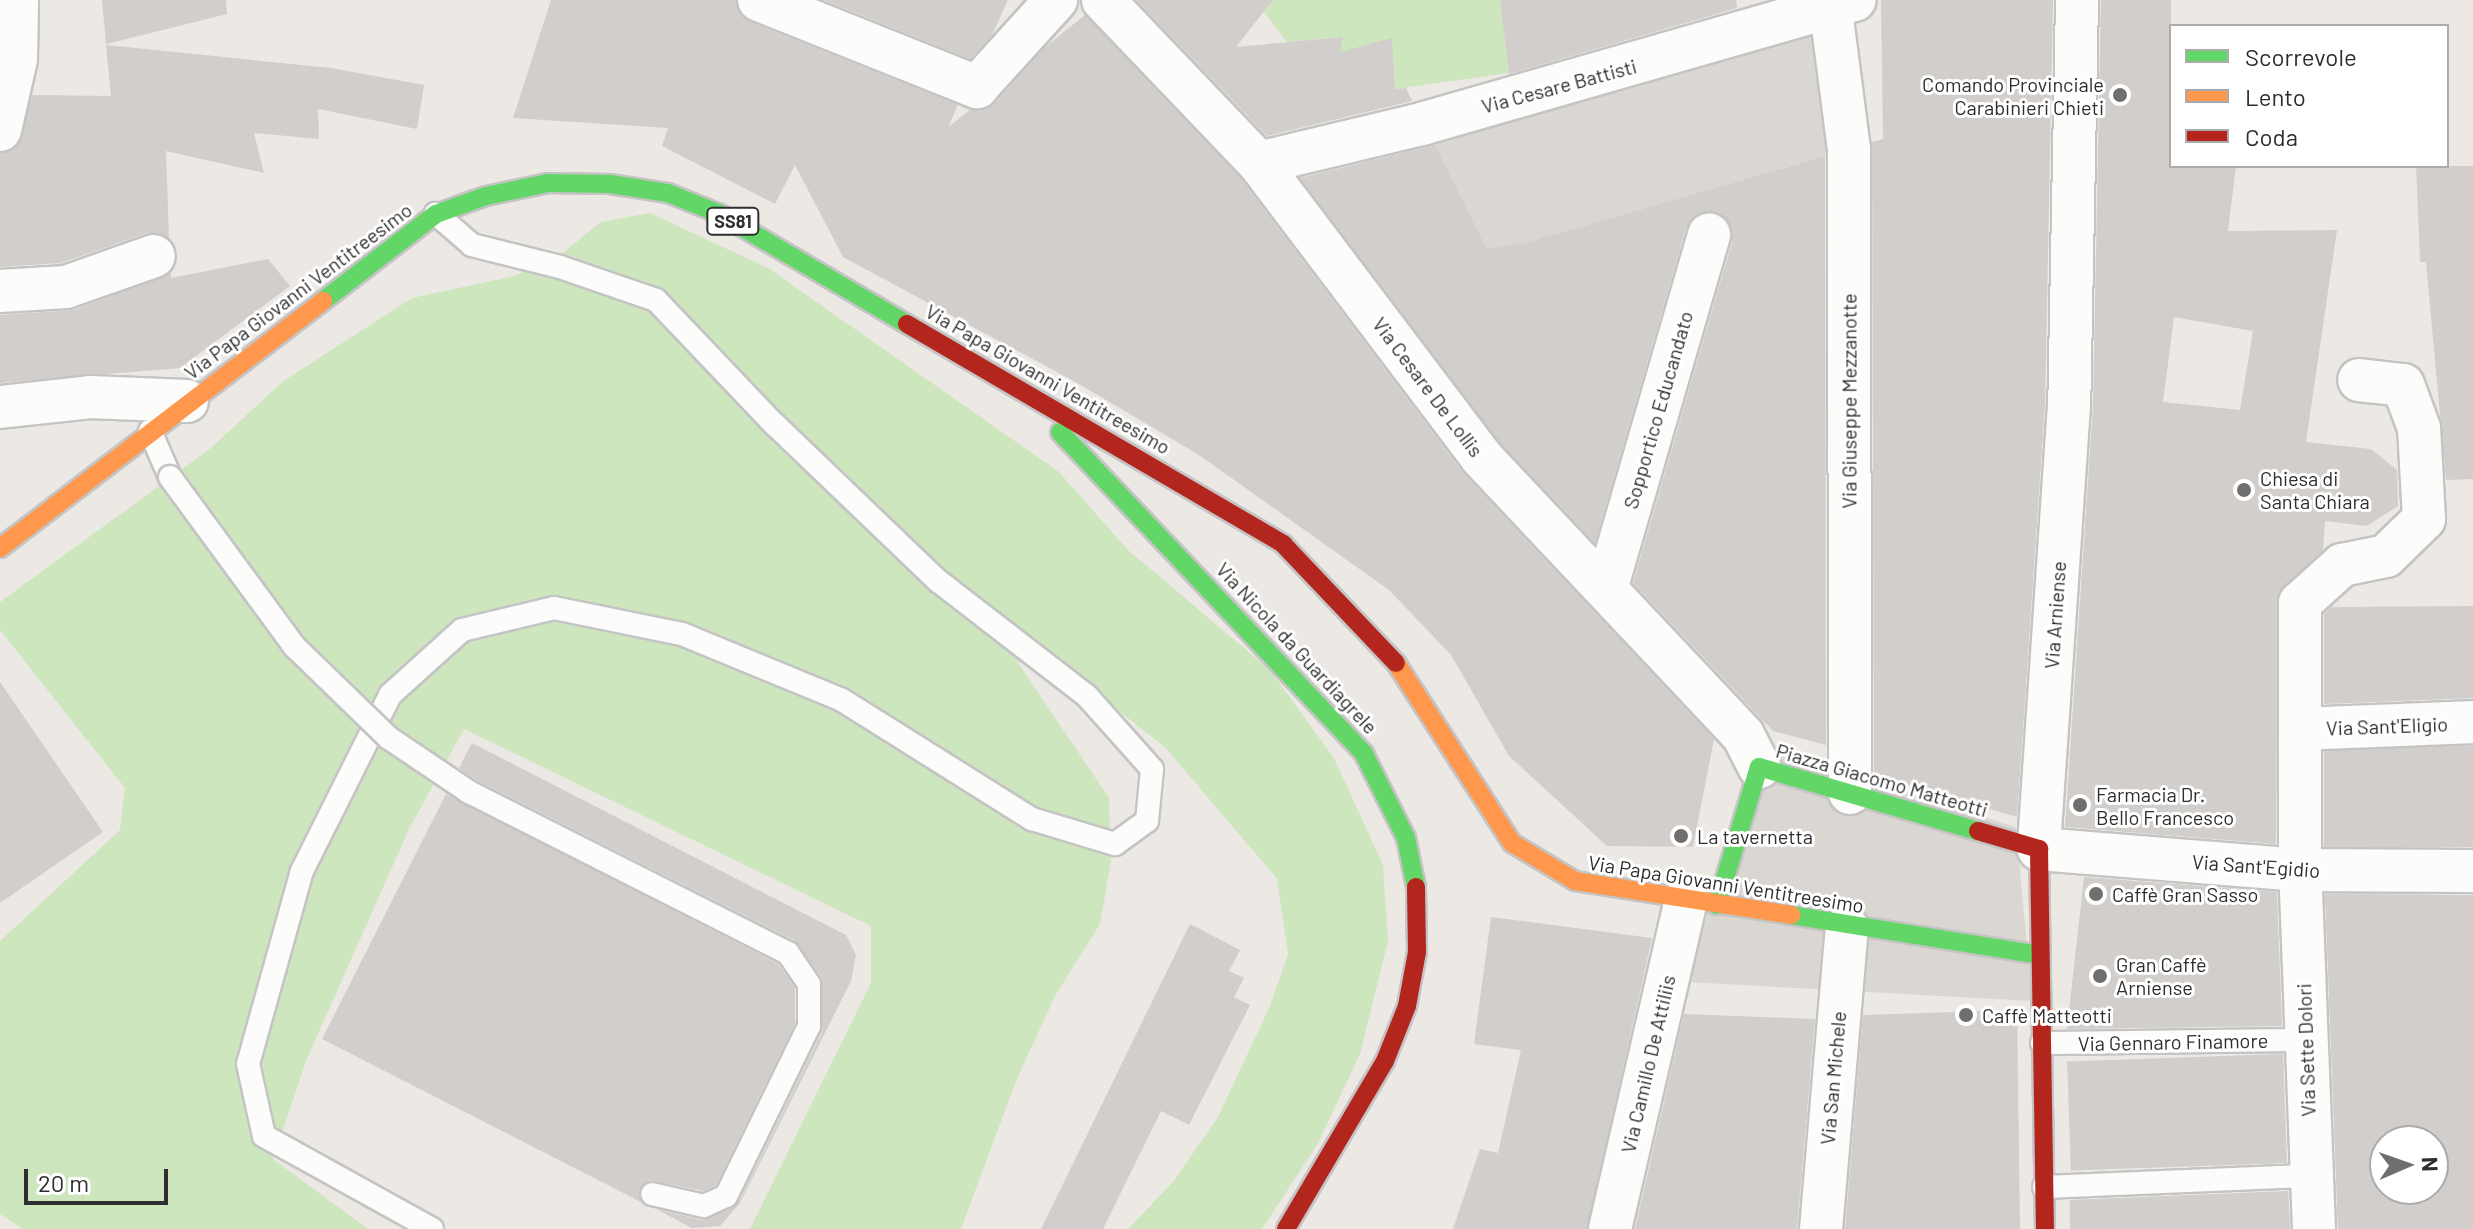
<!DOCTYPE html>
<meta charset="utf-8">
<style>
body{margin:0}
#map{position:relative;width:2473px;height:1229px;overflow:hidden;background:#ece8e4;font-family:Barlow,sans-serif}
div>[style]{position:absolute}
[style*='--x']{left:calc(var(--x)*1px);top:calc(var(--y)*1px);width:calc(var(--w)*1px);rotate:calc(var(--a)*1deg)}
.green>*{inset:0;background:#cee6be}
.plaza>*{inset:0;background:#dad6d2}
.building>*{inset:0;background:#d1cecb;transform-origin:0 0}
.roads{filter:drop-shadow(2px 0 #c5c4c5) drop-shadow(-2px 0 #c5c4c5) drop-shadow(0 2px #c5c4c5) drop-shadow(0 -2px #c5c4c5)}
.lane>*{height:22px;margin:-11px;padding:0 11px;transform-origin:11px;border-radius:11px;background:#fcfcfb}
.street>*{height:42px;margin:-21px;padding:0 21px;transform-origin:21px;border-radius:21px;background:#fcfcfb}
.fast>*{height:18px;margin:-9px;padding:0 9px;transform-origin:9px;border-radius:9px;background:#63d668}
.slow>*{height:18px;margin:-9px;padding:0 9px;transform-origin:9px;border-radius:9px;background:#ff974d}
.jam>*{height:18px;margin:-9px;padding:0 9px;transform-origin:9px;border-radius:9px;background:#b3261e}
.bridges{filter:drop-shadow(2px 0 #c5c4c5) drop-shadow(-2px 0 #c5c4c5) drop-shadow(0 2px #c5c4c5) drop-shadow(0 -2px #c5c4c5)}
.lane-bridge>*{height:22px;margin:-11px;padding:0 11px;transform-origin:11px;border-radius:11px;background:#fcfcfb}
.dots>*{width:22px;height:22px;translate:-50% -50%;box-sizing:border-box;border:4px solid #fff;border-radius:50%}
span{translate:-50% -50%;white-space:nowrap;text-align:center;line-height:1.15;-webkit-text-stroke:6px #fff;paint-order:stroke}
.shield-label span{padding:2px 6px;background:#fff;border:2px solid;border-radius:6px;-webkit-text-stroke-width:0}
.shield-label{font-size:18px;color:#2e2e2e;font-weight:700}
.poi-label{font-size:20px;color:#2e2e2e}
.right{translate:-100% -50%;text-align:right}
.left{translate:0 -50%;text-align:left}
.street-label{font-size:20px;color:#2e2e2e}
.legend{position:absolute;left:2169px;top:24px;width:280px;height:144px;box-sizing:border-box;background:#fff;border:2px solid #ababab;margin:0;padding:10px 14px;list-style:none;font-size:24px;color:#2e2e2e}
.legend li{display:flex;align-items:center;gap:16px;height:40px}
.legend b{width:40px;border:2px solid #ababab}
.north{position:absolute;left:2369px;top:1125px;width:80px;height:80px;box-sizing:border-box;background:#fff;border:2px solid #ababab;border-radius:50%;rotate:88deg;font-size:22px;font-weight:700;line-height:32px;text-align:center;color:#2e2e2e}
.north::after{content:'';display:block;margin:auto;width:28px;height:36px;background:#706f6e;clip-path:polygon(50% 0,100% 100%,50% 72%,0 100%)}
.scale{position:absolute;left:24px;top:1169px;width:144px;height:36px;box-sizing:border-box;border:4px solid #2e2e2e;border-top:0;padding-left:10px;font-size:24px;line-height:28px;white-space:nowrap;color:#2e2e2e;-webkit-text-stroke:6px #fff;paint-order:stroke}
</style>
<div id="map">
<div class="green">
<div style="clip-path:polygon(1273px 0,1500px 0,1509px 73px,1395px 89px,1392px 39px,1340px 52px,1342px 37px,1287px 42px,1264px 12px)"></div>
<div style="clip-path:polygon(650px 213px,768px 268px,1059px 472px,1128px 550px,1269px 669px,1334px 758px,1383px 865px,1388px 941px,1360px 1054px,1317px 1145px,1262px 1229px,1128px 1229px,1173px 1182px,1218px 1117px,1270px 1006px,1288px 954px,1277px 879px,1165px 747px,1097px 694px,1017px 661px,1109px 798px,1111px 861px,1100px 924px,1055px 996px,1016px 1081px,961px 1229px,750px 1229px,871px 983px,871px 926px,464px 729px,409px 829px,306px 1061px,273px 1159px,368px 1229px,23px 1229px,0 1214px,0 941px,120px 830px,125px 788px,0 630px,0 602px,211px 448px,282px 382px,412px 298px,515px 276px,564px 252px,601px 222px)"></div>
</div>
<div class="plaza">
<div style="clip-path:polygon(1831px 11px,1835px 153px,1525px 243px,1487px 249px,1433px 142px)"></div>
<div style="clip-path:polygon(1756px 746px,2016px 827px,2032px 1001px,1688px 982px)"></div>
</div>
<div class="building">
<div style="clip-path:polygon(102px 0,226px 0,227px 14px,106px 44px)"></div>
<div style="clip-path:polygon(551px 0,736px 0,740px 14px,750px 22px,958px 105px,948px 127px,970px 110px,995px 103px,1044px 48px,1085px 15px,1241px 179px,1463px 473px,1714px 739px,1693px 847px,1607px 846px,1509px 756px,1451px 655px,1389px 590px,1199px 455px,1079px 384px,843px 257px,795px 165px,775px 204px,662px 146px,668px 128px,513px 118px)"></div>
<div style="clip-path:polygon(824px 0,1008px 0,992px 35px,970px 59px)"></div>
<div style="clip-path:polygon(1136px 0,1273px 0,1236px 47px,1343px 37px,1340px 52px,1392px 38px,1395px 89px,1406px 88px,1412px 101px,1267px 136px)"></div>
<div style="clip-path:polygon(1500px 0,1736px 0,1737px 8px,1509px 74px)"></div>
<div style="clip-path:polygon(1881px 0,2053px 0,2045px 404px,2017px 817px,1874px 775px,1872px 142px,1883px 139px)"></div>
<div style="clip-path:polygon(evenodd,2101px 0,2171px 0,2171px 166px,2236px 166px,2228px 231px,2337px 230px,2306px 442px,2371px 449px,2397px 470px,2398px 506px,2367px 526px,2325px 521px,2323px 550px,2278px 594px,2276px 844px,2065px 827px,2093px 406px,2101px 0,2174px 317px,2253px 331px,2240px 410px,2163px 402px,2174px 317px)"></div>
<div style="clip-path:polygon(106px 45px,331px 68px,424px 85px,417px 129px,318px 109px,319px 139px,254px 133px,264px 173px,166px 151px,169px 238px,147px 233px,61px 263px,0 267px,0 153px,18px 146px,32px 95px,111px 96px)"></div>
<div style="clip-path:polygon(1435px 145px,1487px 249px,1525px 243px,1825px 156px,1826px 745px,1773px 731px,1633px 583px,1732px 242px,1727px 219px,1704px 212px,1686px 228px,1595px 543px,1499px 442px,1300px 178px)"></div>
<div style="clip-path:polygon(2416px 166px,2473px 166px,2473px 479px,2446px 480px,2426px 262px,2420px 262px)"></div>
<div style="clip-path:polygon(268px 259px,290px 286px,180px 368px,0 383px,0 315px,74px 310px,171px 273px,171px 278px)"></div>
<div style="clip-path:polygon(2473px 606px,2473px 698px,2324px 704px,2324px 614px,2331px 607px)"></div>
<div style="clip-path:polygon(0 682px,103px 832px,0 903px)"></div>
<div style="clip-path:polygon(472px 743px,846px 935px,856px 955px,851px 981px,740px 1203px,720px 1226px,692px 1228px,656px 1209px,702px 1220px,739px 1202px,822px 1032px,821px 976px,794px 940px,476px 780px,459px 768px)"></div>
<div style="left:2473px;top:746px;width:101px;height:149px;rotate:90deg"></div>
<div style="clip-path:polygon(446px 794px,778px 964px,795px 988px,795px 1023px,716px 1185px,703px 1191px,649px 1180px,639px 1190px,641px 1202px,322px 1039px)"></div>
<div style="clip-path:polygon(2084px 877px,2277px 892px,2282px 1026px,2067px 1029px)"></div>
<div style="clip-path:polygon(evenodd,2325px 894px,2473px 895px,2473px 1229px,2338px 1229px,2325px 894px,2385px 1141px,2433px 1141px,2433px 1189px,2385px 1189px,2385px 1141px)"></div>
<div style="clip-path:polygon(1491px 917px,1652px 938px,1587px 1229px,1453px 1229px,1480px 1149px,1498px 1153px,1521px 1050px,1474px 1044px)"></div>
<div style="clip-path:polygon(1190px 924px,1240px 950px,1229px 971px,1244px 978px,1234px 997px,1250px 1005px,1189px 1125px,1161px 1111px,1103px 1229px,1041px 1229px)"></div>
<div style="clip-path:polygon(2017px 1010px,2020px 1229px,1845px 1229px,1863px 1015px)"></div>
<div style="clip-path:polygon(1684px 1014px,1815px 1019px,1797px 1229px,1635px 1229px)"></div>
<div style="left:2283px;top:1054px;width:109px;height:216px;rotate:88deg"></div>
<div style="clip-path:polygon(2288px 1191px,2290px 1229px,2070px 1229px,2070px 1200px)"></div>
</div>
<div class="roads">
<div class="lane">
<div style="--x:150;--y:431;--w:50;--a:66.5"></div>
<div style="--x:2042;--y:1043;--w:262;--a:-0.7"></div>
<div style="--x:2044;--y:1187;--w:267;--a:-2.4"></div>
<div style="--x:432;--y:1229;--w:192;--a:-151"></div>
<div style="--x:264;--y:1136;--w:74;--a:-102.5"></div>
<div style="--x:248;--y:1064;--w:200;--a:-74.4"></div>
<div style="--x:302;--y:871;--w:197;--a:-63.4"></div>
<div style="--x:390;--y:695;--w:97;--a:-42.1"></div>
<div style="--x:462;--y:630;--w:95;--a:-13.4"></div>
<div style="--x:554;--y:608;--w:131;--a:11.5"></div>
<div style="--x:682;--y:634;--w:173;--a:22.4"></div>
<div style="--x:842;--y:700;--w:224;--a:32.1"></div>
<div style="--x:1032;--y:819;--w:87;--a:16.8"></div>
<div style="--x:1115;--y:844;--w:39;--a:-36"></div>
<div style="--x:1147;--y:821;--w:52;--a:-84.5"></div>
<div style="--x:1152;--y:769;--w:98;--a:-131.7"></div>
<div style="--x:1087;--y:696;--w:188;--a:-142.3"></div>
<div style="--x:938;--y:581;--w:227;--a:-136.2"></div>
<div style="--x:774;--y:424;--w:171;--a:-133.6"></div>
<div style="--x:656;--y:300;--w:102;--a:-161"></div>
<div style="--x:560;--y:267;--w:91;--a:-166"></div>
<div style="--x:472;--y:245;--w:48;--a:-139.3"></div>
</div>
<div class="street">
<div style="--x:759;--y:0;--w:235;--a:21.8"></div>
<div style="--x:977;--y:87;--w:118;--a:-47.8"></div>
<div style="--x:1103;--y:0;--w:226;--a:46.3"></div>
<div style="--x:1259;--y:163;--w:368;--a:52.9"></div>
<div style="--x:1481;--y:457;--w:382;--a:46.7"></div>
<div style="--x:1743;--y:735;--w:36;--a:63"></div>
<div style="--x:2077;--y:0;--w:405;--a:91.1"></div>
<div style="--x:2069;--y:405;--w:445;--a:93.9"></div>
<div style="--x:2039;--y:849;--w:262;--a:4.6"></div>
<div style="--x:2300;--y:870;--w:173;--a:0.3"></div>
<div style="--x:1831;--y:11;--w:139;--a:82.6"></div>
<div style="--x:1849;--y:149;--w:644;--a:89.91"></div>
<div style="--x:0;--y:130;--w:73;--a:-77.3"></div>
<div style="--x:16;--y:59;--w:59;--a:-89"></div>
<div style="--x:1259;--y:163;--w:171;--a:-13.5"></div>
<div style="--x:1425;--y:123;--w:447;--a:-16"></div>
<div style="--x:0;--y:291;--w:66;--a:-3.5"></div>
<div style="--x:66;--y:287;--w:93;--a:-19.4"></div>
<div style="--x:0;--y:407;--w:91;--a:-6.3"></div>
<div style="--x:90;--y:397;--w:97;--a:2.4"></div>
<div style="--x:1607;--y:586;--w:366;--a:-73.8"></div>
<div style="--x:2301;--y:729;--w:172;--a:-2.3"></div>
<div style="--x:1610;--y:1229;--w:339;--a:-77"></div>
<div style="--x:1821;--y:1229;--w:303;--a:-85.1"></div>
<div style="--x:2314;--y:1229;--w:359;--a:-92.2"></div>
<div style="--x:2300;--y:870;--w:267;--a:-90"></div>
<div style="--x:2300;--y:603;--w:57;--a:-42.1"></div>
<div style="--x:2342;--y:565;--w:45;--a:-11.6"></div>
<div style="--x:2386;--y:556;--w:53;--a:-44.2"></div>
<div style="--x:2424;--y:519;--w:91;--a:-93.1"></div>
<div style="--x:2419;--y:428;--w:46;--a:-110.4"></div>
<div style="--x:2403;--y:385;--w:44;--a:-173.5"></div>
</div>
<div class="fast">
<div style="--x:323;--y:301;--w:143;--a:-37.6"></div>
<div style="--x:436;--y:214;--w:53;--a:-19.8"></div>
<div style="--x:486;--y:196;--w:63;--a:-11.8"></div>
<div style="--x:548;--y:183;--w:62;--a:0.9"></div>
<div style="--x:610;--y:184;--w:59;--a:8.8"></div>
<div style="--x:668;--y:193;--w:56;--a:22"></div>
<div style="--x:720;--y:214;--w:217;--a:30.5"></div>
<div style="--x:1060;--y:432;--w:443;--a:46.6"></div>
<div style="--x:1364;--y:754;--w:94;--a:63.4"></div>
<div style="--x:1406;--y:838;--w:50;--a:78.5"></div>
<div style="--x:1717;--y:905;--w:144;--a:-73.1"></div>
<div style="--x:1759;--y:767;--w:228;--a:16.3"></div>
<div style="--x:1791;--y:915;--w:252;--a:9.1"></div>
</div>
<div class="slow">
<div style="--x:0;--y:548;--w:407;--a:-37.4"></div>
<div style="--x:1396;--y:663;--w:214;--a:57.2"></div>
<div style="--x:1512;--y:843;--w:74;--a:31.1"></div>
<div style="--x:1575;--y:881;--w:219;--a:8.9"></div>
</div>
<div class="jam">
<div style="--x:907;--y:324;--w:436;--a:30.3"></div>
<div style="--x:1283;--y:544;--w:164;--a:46.5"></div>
<div style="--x:1978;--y:831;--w:64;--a:16.4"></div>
<div style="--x:2039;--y:849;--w:380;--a:89.1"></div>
<div style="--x:1286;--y:1229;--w:195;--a:-59.5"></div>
<div style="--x:1385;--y:1061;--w:59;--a:-68.2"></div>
<div style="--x:1407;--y:1006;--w:55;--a:-79.5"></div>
<div style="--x:1417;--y:952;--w:65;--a:-90.9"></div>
</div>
</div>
<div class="bridges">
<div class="lane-bridge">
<div style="--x:170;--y:477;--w:211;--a:53.7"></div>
<div style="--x:295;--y:647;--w:131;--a:44.1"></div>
<div style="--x:389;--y:738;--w:97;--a:34"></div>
<div style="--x:469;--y:792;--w:357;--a:26.8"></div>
<div style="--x:788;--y:953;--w:37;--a:56"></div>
<div style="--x:809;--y:984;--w:42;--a:90"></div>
<div style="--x:809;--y:1026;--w:189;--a:116"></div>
<div style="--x:726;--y:1196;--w:24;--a:156"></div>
<div style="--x:704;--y:1206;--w:53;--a:-167"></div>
</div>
</div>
<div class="dots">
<div style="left:2120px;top:95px;background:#706f6e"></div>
<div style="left:2244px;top:490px;background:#706f6e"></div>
<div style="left:2080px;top:805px;background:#706f6e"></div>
<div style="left:1681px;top:836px;background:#706f6e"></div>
<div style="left:2096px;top:894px;background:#706f6e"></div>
<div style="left:2100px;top:976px;background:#706f6e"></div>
<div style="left:1966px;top:1015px;background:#706f6e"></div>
</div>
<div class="shield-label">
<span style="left:733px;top:221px">SS81</span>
</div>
<div class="poi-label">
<span class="right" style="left:2104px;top:96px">Comando Provinciale<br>Carabinieri Chieti</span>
<span class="left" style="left:2260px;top:490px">Chiesa di<br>Santa Chiara</span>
<span class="left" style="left:2096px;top:806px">Farmacia Dr.<br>Bello Francesco</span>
<span class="left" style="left:1697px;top:836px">La tavernetta</span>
<span class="left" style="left:2112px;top:894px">Caffè Gran Sasso</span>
<span class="left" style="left:2116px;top:976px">Gran Caffè<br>Arniense</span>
<span class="left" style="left:1982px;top:1015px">Caffè Matteotti</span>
</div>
<div class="street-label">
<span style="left:1559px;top:86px;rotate:-15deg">Via Cesare Battisti</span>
<span style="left:298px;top:291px;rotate:-37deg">Via Papa Giovanni Ventitreesimo</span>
<span style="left:1048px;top:379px;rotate:30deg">Via Papa Giovanni Ventitreesimo</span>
<span style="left:1428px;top:387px;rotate:53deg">Via Cesare De Lollis</span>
<span style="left:1849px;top:401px;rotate:-90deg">Via Giuseppe Mezzanotte</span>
<span style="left:1658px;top:410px;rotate:-74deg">Sopportico Educandato</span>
<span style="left:2055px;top:615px;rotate:-86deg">Via Arniense</span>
<span style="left:1297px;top:648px;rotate:47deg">Via Nicola da Guardiagrele</span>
<span style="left:2387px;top:726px;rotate:-2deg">Via Sant'Eligio</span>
<span style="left:1882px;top:780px;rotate:16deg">Piazza Giacomo Matteotti</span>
<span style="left:2256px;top:866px;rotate:4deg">Via Sant'Egidio</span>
<span style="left:1726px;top:884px;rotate:9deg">Via Papa Giovanni Ventitreesimo</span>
<span style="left:2173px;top:1042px;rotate:-1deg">Via Gennaro Finamore</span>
<span style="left:2306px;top:1050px;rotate:-92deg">Via Sette Dolori</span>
<span style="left:1648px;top:1064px;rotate:-77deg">Via Camillo De Attiliis</span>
<span style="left:1833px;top:1078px;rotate:-85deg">Via San Michele</span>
</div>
<ul class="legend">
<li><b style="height:10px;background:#63d668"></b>Scorrevole</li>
<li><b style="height:10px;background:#ff974d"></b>Lento</li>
<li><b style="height:10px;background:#b3261e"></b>Coda</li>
</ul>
<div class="north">N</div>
<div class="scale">20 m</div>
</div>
